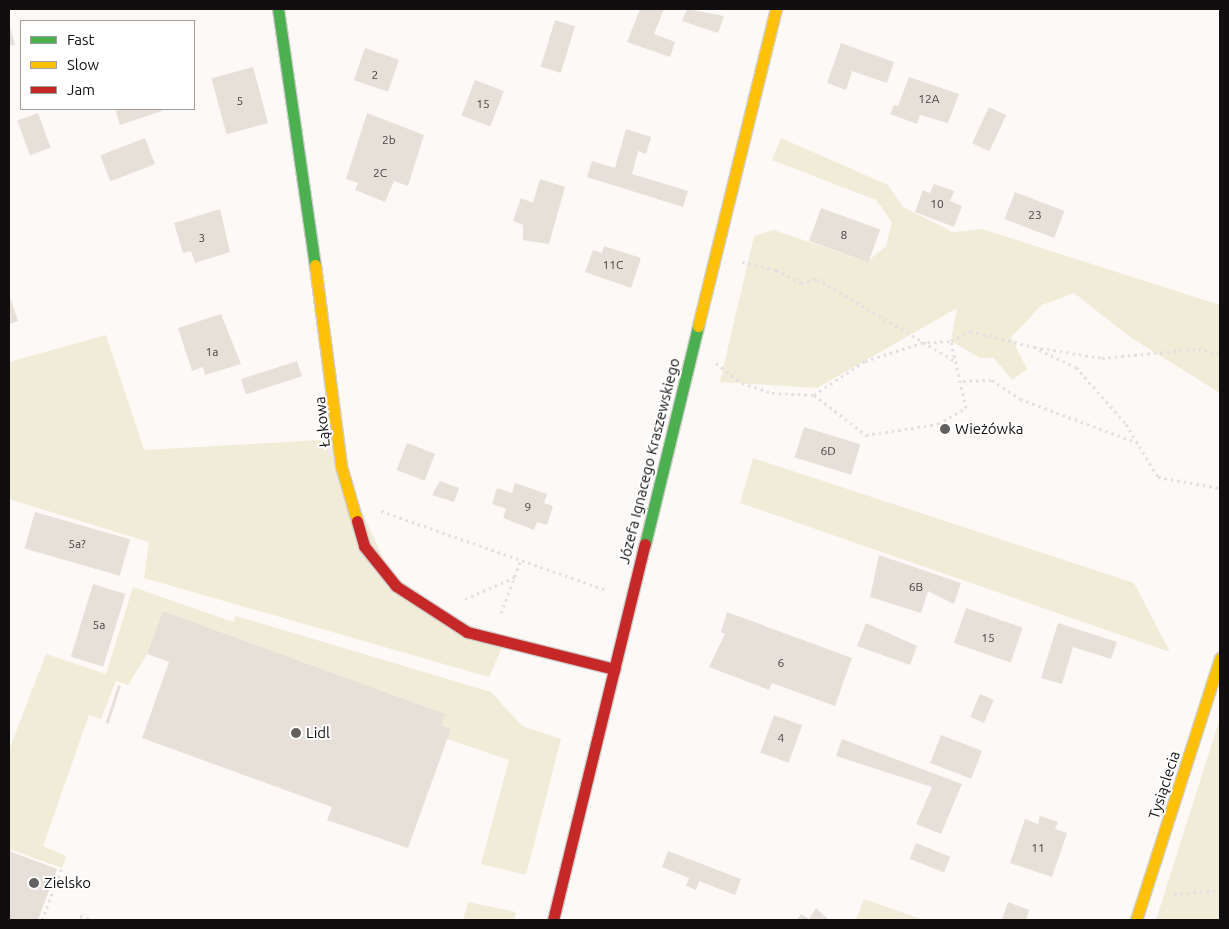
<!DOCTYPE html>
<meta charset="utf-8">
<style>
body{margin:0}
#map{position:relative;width:1229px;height:929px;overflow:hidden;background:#fcf9f7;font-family:Ubuntu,sans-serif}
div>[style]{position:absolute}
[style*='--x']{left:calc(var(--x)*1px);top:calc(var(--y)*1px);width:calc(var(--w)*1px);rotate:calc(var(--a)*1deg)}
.green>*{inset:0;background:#f0ecd7}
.building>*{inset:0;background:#e6e0d9;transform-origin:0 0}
.path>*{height:3px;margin-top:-1.5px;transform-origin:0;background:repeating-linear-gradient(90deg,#e2e1e1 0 2.5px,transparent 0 6.5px)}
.roads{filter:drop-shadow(1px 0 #d0cecc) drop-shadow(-1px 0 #d0cecc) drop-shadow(0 1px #d0cecc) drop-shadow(0 -1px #d0cecc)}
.fast>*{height:11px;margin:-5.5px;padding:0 5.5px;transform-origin:5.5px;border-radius:5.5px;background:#4caf50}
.slow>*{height:11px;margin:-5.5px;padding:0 5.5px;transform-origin:5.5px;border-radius:5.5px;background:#ffc107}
.jam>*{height:11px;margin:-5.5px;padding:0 5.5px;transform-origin:5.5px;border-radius:5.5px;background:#c62828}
.dots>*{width:14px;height:14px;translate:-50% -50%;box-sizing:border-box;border:2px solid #fff;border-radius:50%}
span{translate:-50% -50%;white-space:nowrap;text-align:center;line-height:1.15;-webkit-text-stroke:4px #fff;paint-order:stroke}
.number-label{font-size:12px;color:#464241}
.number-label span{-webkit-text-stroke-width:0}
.street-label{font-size:15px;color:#100e0e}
.poi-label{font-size:15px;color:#100e0e}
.left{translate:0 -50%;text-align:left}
.frame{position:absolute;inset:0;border:10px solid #100e0e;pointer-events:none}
.legend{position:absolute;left:20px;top:20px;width:175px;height:90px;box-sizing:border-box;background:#fff;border:1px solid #9f9f9f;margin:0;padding:6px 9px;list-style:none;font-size:15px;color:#100e0e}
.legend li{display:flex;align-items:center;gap:10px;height:25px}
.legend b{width:25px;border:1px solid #9f9f9f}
</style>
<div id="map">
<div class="green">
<div style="clip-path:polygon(781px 138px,888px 185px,903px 207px,953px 232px,982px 229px,1220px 305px,1220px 393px,1130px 337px,1074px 293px,1042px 305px,1011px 337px,1027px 369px,1012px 380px,994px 358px,980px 358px,951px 341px,957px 308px,817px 388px,720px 382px,754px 236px,774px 230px,867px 262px,886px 246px,892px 222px,876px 200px,772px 160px)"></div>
<div style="clip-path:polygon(106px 335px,144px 450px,339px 439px,341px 466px,396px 586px,504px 643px,489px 677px,144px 578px,149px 542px,9px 499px,9px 362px)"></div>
<div style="clip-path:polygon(753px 458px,1134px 583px,1170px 652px,740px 503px)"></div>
<div style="clip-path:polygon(133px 587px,233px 622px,236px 616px,491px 692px,522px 726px,561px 739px,526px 875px,481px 864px,509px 760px,447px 739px,451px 729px,441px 725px,444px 714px,163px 611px,147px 654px,128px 685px,116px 681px,101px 719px,89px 715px,43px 846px,66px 856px,62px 868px,9px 849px,9px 750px,46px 654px,106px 674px)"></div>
<div style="clip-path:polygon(1220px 718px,1220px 920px,1156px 920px)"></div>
<div style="clip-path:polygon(864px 899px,924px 920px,856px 920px)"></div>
<div style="clip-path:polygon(468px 902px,516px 912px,514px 920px,463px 920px)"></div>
</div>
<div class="building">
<div style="clip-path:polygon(640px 9px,664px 9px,654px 34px,675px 42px,670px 57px,627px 42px)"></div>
<div style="clip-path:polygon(687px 9px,724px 16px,718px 33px,682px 21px)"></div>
<div style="left:555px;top:20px;width:21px;height:49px;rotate:17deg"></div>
<div style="clip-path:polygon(9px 23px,15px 45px,9px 46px)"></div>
<div style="clip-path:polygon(841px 43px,894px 62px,887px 83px,852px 71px,846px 90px,827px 83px)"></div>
<div style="left:365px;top:48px;width:36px;height:34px;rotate:19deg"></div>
<div style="left:253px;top:67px;width:58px;height:43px;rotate:75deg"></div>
<div style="clip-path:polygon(909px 77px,959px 94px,948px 123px,920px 115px,917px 124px,890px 114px,894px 105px,898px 106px)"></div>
<div style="left:475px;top:80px;width:31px;height:38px;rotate:21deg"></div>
<div style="left:989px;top:107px;width:19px;height:40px;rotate:25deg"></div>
<div style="clip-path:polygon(115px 109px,161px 109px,162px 111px,120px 125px)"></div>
<div style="left:38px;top:113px;width:37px;height:22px;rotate:70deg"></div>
<div style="clip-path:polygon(367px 113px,424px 135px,408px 186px,394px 181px,385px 202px,355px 190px,358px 183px,346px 179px)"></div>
<div style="clip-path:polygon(626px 129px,651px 137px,646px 154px,638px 151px,632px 174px,688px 191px,683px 207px,587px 177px,592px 161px,615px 168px)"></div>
<div style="left:145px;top:138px;width:28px;height:48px;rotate:69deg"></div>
<div style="clip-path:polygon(540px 179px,565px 187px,549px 244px,523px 240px,523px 225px,513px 221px,521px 198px,533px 203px)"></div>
<div style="clip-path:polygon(934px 184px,954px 191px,950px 201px,962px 206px,954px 227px,915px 212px,923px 190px,930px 193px)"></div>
<div style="left:1015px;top:192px;width:53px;height:29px;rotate:21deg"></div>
<div style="left:821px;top:208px;width:63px;height:35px;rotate:20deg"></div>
<div style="clip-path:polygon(220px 209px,230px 252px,195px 263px,191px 251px,183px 253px,174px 223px)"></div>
<div style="clip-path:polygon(604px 246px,641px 258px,631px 288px,585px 272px,593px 250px,602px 253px)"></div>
<div style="clip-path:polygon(9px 294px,18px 321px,9px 324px)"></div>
<div style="clip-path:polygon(221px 314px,241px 364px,205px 375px,203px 367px,192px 371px,178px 328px)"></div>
<div style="left:297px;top:361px;width:16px;height:59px;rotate:72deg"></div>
<div style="left:804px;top:427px;width:59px;height:32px;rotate:17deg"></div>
<div style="left:407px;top:443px;width:30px;height:29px;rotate:21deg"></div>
<div style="clip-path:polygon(440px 481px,459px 488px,454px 502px,432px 495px)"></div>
<div style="clip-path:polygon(515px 483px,547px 494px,544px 503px,553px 506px,547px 525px,537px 522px,534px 530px,503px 518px,506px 509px,492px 504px,497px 488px,512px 493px)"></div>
<div style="left:35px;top:512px;width:99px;height:38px;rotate:16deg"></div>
<div style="clip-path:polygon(879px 555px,961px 583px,954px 604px,928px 591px,921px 613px,870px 597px)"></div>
<div style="left:93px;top:584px;width:34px;height:76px;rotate:17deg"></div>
<div style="left:966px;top:608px;width:60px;height:37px;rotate:19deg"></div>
<div style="clip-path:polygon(163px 611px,445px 714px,441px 725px,451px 729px,408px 848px,327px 820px,332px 807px,142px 738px,169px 662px,147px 654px)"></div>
<div style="clip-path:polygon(727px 612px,852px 658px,835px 706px,772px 683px,769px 690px,709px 667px,725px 634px,721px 632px)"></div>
<div style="clip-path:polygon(866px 623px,917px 646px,910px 665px,857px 646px)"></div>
<div style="clip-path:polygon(1058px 623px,1117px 642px,1111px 659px,1073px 647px,1062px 684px,1041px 678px)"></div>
<div style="left:118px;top:685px;width:3px;height:40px;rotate:18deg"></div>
<div style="left:980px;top:694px;width:15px;height:25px;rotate:23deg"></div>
<div style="left:774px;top:715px;width:30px;height:40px;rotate:20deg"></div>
<div style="left:941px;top:735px;width:44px;height:30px;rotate:21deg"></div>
<div style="clip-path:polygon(842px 739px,962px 784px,941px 834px,916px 824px,932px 787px,836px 756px)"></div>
<div style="clip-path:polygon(1040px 816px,1058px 822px,1055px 829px,1067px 833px,1052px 877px,1010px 863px,1025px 819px,1038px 824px)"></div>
<div style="left:916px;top:843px;width:37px;height:17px;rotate:22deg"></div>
<div style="clip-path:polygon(9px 851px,57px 869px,38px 920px,9px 920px)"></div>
<div style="clip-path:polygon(668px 851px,741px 879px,735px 895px,699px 881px,696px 890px,686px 886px,689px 878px,662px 867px)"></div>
<div style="clip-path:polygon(1008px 902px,1029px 910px,1026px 920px,1002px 920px)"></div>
<div style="clip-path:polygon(816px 908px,829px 920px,797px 920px,801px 914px,809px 919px)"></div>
</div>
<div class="path">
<div style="--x:742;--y:262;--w:35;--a:13"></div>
<div style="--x:776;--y:270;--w:28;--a:27"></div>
<div style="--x:801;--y:283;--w:16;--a:-14"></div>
<div style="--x:817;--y:279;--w:163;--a:30.7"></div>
<div style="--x:1039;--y:350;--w:41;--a:24.7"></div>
<div style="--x:1076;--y:367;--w:76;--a:48.7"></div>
<div style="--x:1126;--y:424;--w:62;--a:58.9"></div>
<div style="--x:1158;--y:477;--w:63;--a:10.1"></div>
<div style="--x:716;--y:363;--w:33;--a:38"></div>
<div style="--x:742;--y:383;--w:32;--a:18"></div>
<div style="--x:772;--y:393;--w:42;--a:2.7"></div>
<div style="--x:814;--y:395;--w:66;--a:37.6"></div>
<div style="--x:866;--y:435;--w:73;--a:-8.7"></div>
<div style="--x:938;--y:424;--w:32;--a:-30"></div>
<div style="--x:966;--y:408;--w:69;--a:-102.6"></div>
<div style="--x:951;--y:341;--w:21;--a:-28"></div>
<div style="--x:970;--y:331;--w:66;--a:14"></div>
<div style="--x:1034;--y:347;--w:69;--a:9.2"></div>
<div style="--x:1102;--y:358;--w:96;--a:-5.4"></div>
<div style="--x:1198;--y:349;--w:23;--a:13"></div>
<div style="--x:963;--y:381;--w:29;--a:-2"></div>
<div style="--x:992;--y:380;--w:34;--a:34"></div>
<div style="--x:1020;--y:399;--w:126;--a:20.4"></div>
<div style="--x:814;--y:395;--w:61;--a:-33.7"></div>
<div style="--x:865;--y:361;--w:59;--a:-17.8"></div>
<div style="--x:921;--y:343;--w:30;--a:-4"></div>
<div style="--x:381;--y:511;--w:238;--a:19.3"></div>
<div style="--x:465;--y:599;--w:55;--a:-23.7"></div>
<div style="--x:501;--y:613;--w:57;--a:-69.3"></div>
<div style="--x:1174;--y:894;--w:46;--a:-5"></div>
<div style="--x:80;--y:916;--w:13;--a:18"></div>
<div style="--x:42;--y:920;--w:56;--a:-69"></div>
</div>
<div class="roads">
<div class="fast">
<div style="--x:278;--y:9;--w:259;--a:81.8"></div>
<div style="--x:645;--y:544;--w:224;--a:-76.3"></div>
</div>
<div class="slow">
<div style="--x:315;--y:265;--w:203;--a:82.6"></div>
<div style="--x:341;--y:466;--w:57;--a:73.8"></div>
<div style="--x:698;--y:326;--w:326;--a:-76.2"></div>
<div style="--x:1136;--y:920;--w:275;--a:-72.2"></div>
</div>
<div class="jam">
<div style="--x:357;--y:521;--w:26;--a:74"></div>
<div style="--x:364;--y:546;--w:51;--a:51.3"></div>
<div style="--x:396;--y:586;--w:85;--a:32.9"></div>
<div style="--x:467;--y:632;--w:152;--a:14.1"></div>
<div style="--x:553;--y:920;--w:387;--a:-76.3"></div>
</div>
</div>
<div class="dots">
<div style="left:945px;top:429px;background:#636060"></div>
<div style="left:296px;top:733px;background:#636060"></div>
<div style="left:34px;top:883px;background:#636060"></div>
</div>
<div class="number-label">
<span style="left:375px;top:75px">2</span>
<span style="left:929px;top:99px">12A</span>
<span style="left:240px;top:101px">5</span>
<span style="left:483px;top:104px">15</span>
<span style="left:389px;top:140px">2b</span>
<span style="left:380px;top:173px">2C</span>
<span style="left:937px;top:204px">10</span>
<span style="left:1035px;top:215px">23</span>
<span style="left:844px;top:235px">8</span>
<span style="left:202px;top:238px">3</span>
<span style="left:613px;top:265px">11C</span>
<span style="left:212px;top:352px">1a</span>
<span style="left:828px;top:451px">6D</span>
<span style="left:528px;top:507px">9</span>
<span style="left:77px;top:544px">5a?</span>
<span style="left:916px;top:587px">6B</span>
<span style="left:99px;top:625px">5a</span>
<span style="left:988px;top:638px">15</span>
<span style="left:781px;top:663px">6</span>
<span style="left:781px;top:738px">4</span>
<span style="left:1038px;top:848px">11</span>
</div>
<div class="street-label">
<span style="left:322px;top:422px;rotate:-96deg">Łąkowa</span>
<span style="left:649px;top:461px;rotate:-76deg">Józefa Ignacego Kraszewskiego</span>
<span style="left:1164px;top:785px;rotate:-72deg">Tysiąclecia</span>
</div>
<div class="poi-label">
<span class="left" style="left:955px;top:429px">Wieżówka</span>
<span class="left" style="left:306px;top:733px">Lidl</span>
<span class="left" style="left:44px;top:883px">Zielsko</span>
</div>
<div class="frame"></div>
<ul class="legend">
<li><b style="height:6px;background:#4caf50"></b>Fast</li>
<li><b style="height:6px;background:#ffc107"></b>Slow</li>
<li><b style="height:6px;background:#c62828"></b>Jam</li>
</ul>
</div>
